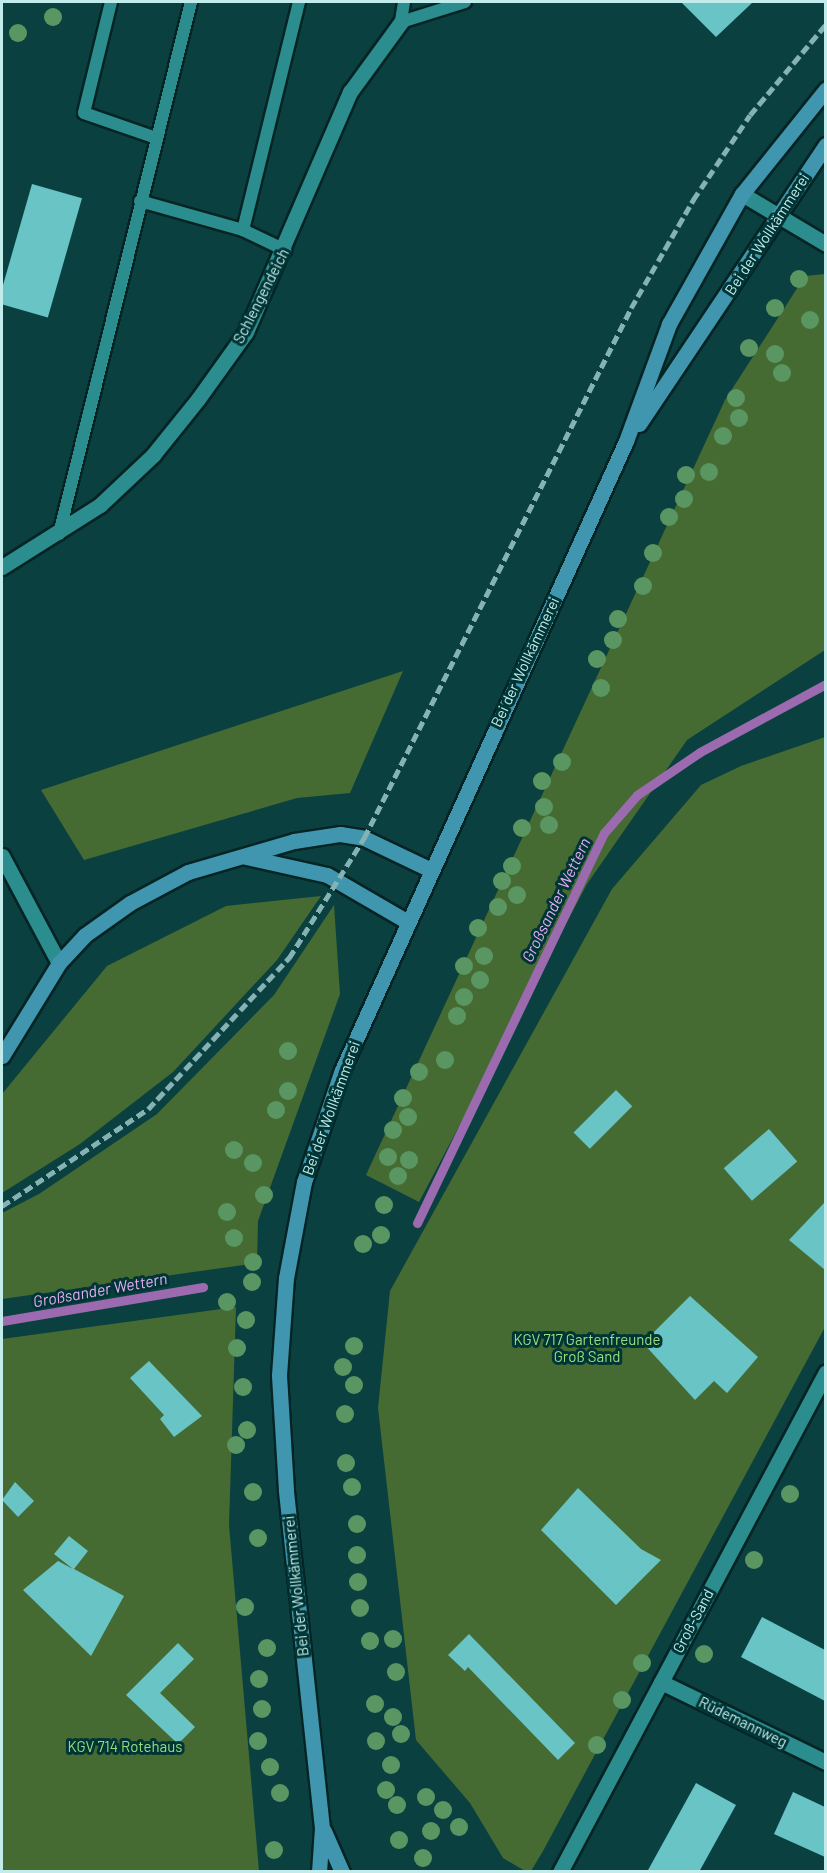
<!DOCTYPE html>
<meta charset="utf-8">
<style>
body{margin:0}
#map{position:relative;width:827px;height:1873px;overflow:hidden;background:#0b4040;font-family:Barlow,sans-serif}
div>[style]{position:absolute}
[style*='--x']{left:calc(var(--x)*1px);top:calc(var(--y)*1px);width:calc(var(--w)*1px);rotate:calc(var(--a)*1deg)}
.green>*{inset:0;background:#456b33}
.stream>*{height:9px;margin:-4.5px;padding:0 4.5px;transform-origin:4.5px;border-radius:4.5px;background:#9c6baf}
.building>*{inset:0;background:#69c4c6;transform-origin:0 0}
.roads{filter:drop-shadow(2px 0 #062424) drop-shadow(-2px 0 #062424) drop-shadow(0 2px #062424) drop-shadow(0 -2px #062424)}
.service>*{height:12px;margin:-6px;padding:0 6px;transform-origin:6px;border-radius:6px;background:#2c8d8f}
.minor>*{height:15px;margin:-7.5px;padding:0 7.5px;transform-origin:7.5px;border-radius:7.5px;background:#2c8d8f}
.secondary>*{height:15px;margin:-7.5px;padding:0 7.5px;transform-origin:7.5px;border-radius:7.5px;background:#4096af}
.rail>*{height:4.5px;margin-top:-2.25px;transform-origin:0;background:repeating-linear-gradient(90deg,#85b3b3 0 9px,transparent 0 13.5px)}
.trees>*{width:18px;height:18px;margin:-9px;border-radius:50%;background:#5a9662}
span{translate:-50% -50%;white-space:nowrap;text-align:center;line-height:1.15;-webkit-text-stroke:6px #003536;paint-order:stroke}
.street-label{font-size:15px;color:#c2ecec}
.park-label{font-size:15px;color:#9bdd7d}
.water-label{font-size:16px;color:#e3adf7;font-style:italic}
.frame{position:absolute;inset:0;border:3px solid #c2ecec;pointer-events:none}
</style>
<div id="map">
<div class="green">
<div style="clip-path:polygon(825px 274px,825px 650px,687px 740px,587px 884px,419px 1202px,366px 1175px,725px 400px,805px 276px)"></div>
<div style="clip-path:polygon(403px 671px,350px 793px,297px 798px,84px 860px,41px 790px)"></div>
<div style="clip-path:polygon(825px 737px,825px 1327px,543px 1851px,531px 1871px,525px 1871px,503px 1858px,470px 1803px,416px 1740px,378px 1408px,390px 1291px,612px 889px,701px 785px,741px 766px)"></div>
<div style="clip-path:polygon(321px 896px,277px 960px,173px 1072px,80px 1144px,2px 1193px,2px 1094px,107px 966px,226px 906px)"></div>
<div style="clip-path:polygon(334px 905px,340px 994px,258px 1221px,257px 1263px,2px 1299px,2px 1213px,39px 1194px,157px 1114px,274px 995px)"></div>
<div style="clip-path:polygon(236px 1307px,229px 1525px,259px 1871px,2px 1871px,2px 1339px)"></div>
</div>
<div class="stream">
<div style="--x:417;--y:1223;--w:433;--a:-64.4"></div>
<div style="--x:604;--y:833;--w:50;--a:-49"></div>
<div style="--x:637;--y:795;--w:76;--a:-34.3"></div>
<div style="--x:700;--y:752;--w:143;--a:-28.4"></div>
<div style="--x:2;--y:1321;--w:204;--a:-9.6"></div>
</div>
<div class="building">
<div style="clip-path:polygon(681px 2px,753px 2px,716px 37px)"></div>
<div style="left:32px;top:184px;width:52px;height:124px;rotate:16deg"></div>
<div style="left:616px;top:1090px;width:23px;height:60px;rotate:45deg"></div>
<div style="left:769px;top:1129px;width:43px;height:60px;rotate:49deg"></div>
<div style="clip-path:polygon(825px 1202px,825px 1270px,789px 1240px)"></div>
<div style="clip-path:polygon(690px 1296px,758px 1357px,727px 1393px,714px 1381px,695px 1400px,643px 1343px)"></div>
<div style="clip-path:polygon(149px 1361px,202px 1416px,174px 1437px,160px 1419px,164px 1415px,130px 1378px)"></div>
<div style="clip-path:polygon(15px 1482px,34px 1501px,18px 1517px,2px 1500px)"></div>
<div style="clip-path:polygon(578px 1488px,641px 1549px,661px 1560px,616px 1605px,541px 1530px)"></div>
<div style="clip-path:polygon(69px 1536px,88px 1551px,74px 1569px,124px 1596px,91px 1656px,23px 1590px,58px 1561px,73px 1569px,54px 1554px)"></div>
<div style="clip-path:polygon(762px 1617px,825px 1650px,825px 1701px,741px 1657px)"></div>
<div style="clip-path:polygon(469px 1634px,575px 1743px,558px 1760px,468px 1667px,465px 1671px,448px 1655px)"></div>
<div style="clip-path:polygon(178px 1643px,194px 1659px,160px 1693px,195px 1727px,178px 1744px,126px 1695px)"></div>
<div style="clip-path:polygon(696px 1783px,736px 1805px,699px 1872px,647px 1872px)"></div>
<div style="clip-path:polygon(793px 1792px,825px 1807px,825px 1857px,774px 1834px)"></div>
</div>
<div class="roads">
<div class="service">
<div style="--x:111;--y:2;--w:114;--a:103.7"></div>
<div style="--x:84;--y:113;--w:76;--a:19.1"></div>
<div style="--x:404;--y:2;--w:20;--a:99"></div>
<div style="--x:401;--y:22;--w:67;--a:-17.4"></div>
<div style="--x:140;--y:201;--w:107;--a:15.7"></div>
<div style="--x:243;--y:230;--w:47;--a:25.5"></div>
<div style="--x:243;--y:230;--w:235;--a:-76.2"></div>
<div style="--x:59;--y:534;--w:548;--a:-76.07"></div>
</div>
<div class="minor">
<div style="--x:742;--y:194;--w:98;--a:30.8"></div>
<div style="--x:2;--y:567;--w:116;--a:-32.3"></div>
<div style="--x:100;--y:505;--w:73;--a:-43.3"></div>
<div style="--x:153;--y:455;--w:72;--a:-51.2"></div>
<div style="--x:198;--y:399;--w:82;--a:-54.4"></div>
<div style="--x:246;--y:332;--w:262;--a:-66.6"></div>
<div style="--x:350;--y:92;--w:87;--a:-53.9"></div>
<div style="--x:2;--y:856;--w:121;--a:62"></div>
<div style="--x:661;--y:1682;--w:183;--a:25.9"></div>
<div style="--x:560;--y:1872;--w:566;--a:-61.99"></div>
</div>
<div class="secondary">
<div style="--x:639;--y:424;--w:336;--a:-56.2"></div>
<div style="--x:246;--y:857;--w:83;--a:12.5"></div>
<div style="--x:327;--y:875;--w:94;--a:30.1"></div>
<div style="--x:2;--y:1056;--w:109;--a:-58.5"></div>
<div style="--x:59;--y:963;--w:38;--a:-47"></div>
<div style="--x:85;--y:935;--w:55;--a:-35.4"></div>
<div style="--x:130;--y:903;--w:66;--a:-28.1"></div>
<div style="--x:188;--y:872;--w:110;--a:-16.3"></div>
<div style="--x:294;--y:841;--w:47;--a:-8.7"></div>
<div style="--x:340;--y:834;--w:24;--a:9"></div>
<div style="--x:364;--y:838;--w:74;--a:25.5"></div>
<div style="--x:324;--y:1831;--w:45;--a:66.3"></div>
<div style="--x:319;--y:1872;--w:44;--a:-86.1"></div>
<div style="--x:322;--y:1828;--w:340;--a:-96.1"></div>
<div style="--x:286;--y:1490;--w:115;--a:-93.5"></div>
<div style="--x:279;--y:1375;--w:97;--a:-85.9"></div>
<div style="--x:286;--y:1278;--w:98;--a:-79.4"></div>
<div style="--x:304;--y:1182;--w:118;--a:-71.3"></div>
<div style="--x:342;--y:1070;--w:690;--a:-65.7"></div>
<div style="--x:626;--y:441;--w:125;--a:-69.8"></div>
<div style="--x:669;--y:324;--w:149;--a:-60.7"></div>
<div style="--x:742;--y:194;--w:134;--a:-51.3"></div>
</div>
</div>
<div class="rail">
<div style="--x:2;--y:1206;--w:175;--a:-33.6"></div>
<div style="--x:148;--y:1109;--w:207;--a:-47"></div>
<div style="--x:289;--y:958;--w:142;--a:-58"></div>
<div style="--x:364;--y:838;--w:593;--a:-63.26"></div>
<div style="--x:631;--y:308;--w:125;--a:-60.1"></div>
<div style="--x:693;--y:200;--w:102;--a:-56.2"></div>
<div style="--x:750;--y:115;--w:119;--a:-50.1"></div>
</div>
<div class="trees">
<div style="left:53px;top:17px"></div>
<div style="left:18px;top:33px"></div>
<div style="left:799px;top:279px"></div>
<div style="left:775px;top:308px"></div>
<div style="left:810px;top:320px"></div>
<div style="left:749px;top:348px"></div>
<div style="left:775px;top:354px"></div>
<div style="left:782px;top:373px"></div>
<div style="left:736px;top:398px"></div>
<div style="left:739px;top:418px"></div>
<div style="left:723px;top:436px"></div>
<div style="left:709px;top:472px"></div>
<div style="left:686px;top:475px"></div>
<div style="left:684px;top:499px"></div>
<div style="left:669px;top:517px"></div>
<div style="left:653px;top:553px"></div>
<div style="left:643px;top:586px"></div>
<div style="left:618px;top:619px"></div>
<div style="left:613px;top:640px"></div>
<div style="left:597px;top:659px"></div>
<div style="left:601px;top:688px"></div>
<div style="left:562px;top:762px"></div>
<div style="left:542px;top:781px"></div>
<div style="left:544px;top:807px"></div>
<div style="left:549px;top:825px"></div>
<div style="left:522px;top:828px"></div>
<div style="left:512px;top:866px"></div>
<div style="left:502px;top:881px"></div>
<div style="left:517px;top:895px"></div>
<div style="left:498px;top:907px"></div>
<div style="left:478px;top:928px"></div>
<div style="left:484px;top:956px"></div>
<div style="left:464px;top:966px"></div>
<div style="left:480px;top:980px"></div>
<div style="left:464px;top:997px"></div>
<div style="left:457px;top:1016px"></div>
<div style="left:288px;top:1051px"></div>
<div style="left:445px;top:1060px"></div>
<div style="left:419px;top:1072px"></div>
<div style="left:288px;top:1091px"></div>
<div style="left:403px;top:1098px"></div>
<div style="left:276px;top:1110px"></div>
<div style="left:408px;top:1117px"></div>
<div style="left:393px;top:1130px"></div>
<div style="left:234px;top:1150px"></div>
<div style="left:388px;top:1157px"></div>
<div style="left:409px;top:1160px"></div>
<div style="left:253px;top:1163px"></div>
<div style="left:398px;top:1176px"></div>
<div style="left:264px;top:1195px"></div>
<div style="left:384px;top:1205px"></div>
<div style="left:227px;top:1212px"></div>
<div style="left:381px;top:1235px"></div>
<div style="left:234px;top:1238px"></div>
<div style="left:363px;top:1244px"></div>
<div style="left:253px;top:1262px"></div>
<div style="left:252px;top:1282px"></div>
<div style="left:227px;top:1302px"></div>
<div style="left:246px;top:1320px"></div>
<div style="left:354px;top:1346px"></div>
<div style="left:237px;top:1348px"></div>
<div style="left:343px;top:1367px"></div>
<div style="left:354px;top:1385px"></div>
<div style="left:243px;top:1387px"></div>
<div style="left:345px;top:1414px"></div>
<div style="left:247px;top:1430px"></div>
<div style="left:236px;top:1445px"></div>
<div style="left:346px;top:1463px"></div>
<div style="left:352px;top:1487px"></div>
<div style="left:253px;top:1492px"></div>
<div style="left:790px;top:1494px"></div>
<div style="left:357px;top:1524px"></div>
<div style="left:258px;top:1538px"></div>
<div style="left:357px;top:1555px"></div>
<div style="left:754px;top:1560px"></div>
<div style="left:358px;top:1582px"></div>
<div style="left:245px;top:1607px"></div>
<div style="left:360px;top:1608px"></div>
<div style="left:393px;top:1639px"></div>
<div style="left:370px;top:1641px"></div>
<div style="left:267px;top:1648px"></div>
<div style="left:704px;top:1654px"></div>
<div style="left:642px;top:1663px"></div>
<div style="left:396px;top:1672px"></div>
<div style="left:259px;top:1679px"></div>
<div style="left:622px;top:1700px"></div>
<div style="left:375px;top:1704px"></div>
<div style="left:262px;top:1709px"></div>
<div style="left:393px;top:1717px"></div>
<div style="left:401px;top:1734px"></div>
<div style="left:258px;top:1741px"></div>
<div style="left:376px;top:1741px"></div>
<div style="left:597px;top:1745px"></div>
<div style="left:391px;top:1765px"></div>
<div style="left:270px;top:1767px"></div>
<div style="left:386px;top:1790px"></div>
<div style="left:280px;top:1793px"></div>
<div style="left:426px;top:1797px"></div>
<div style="left:397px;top:1805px"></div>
<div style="left:443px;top:1810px"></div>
<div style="left:459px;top:1827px"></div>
<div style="left:431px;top:1831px"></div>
<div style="left:399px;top:1840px"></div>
<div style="left:274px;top:1850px"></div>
<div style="left:423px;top:1858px"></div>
</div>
<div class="street-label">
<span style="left:767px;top:234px;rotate:-57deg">Bei der Wollkämmerei</span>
<span style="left:261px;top:296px;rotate:-63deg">Schlengendeich</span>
<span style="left:525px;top:662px;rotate:-65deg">Bei der Wollkämmerei</span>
<span style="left:331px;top:1108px;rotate:-70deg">Bei der Wollkämmerei</span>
<span style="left:296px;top:1586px;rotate:-96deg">Bei der Wollkämmerei</span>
<span style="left:693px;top:1621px;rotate:-62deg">Groß-Sand</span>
<span style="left:743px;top:1722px;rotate:26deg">Rüdemannweg</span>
</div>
<div class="park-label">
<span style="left:587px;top:1348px">KGV 717 Gartenfreunde<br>Groß Sand</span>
<span style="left:125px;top:1747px">KGV 714 Rotehaus</span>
</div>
<div class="water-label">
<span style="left:556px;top:900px;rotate:-64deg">Großsander Wettern</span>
<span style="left:100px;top:1290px;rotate:-10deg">Großsander Wettern</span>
</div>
<div class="frame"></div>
</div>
